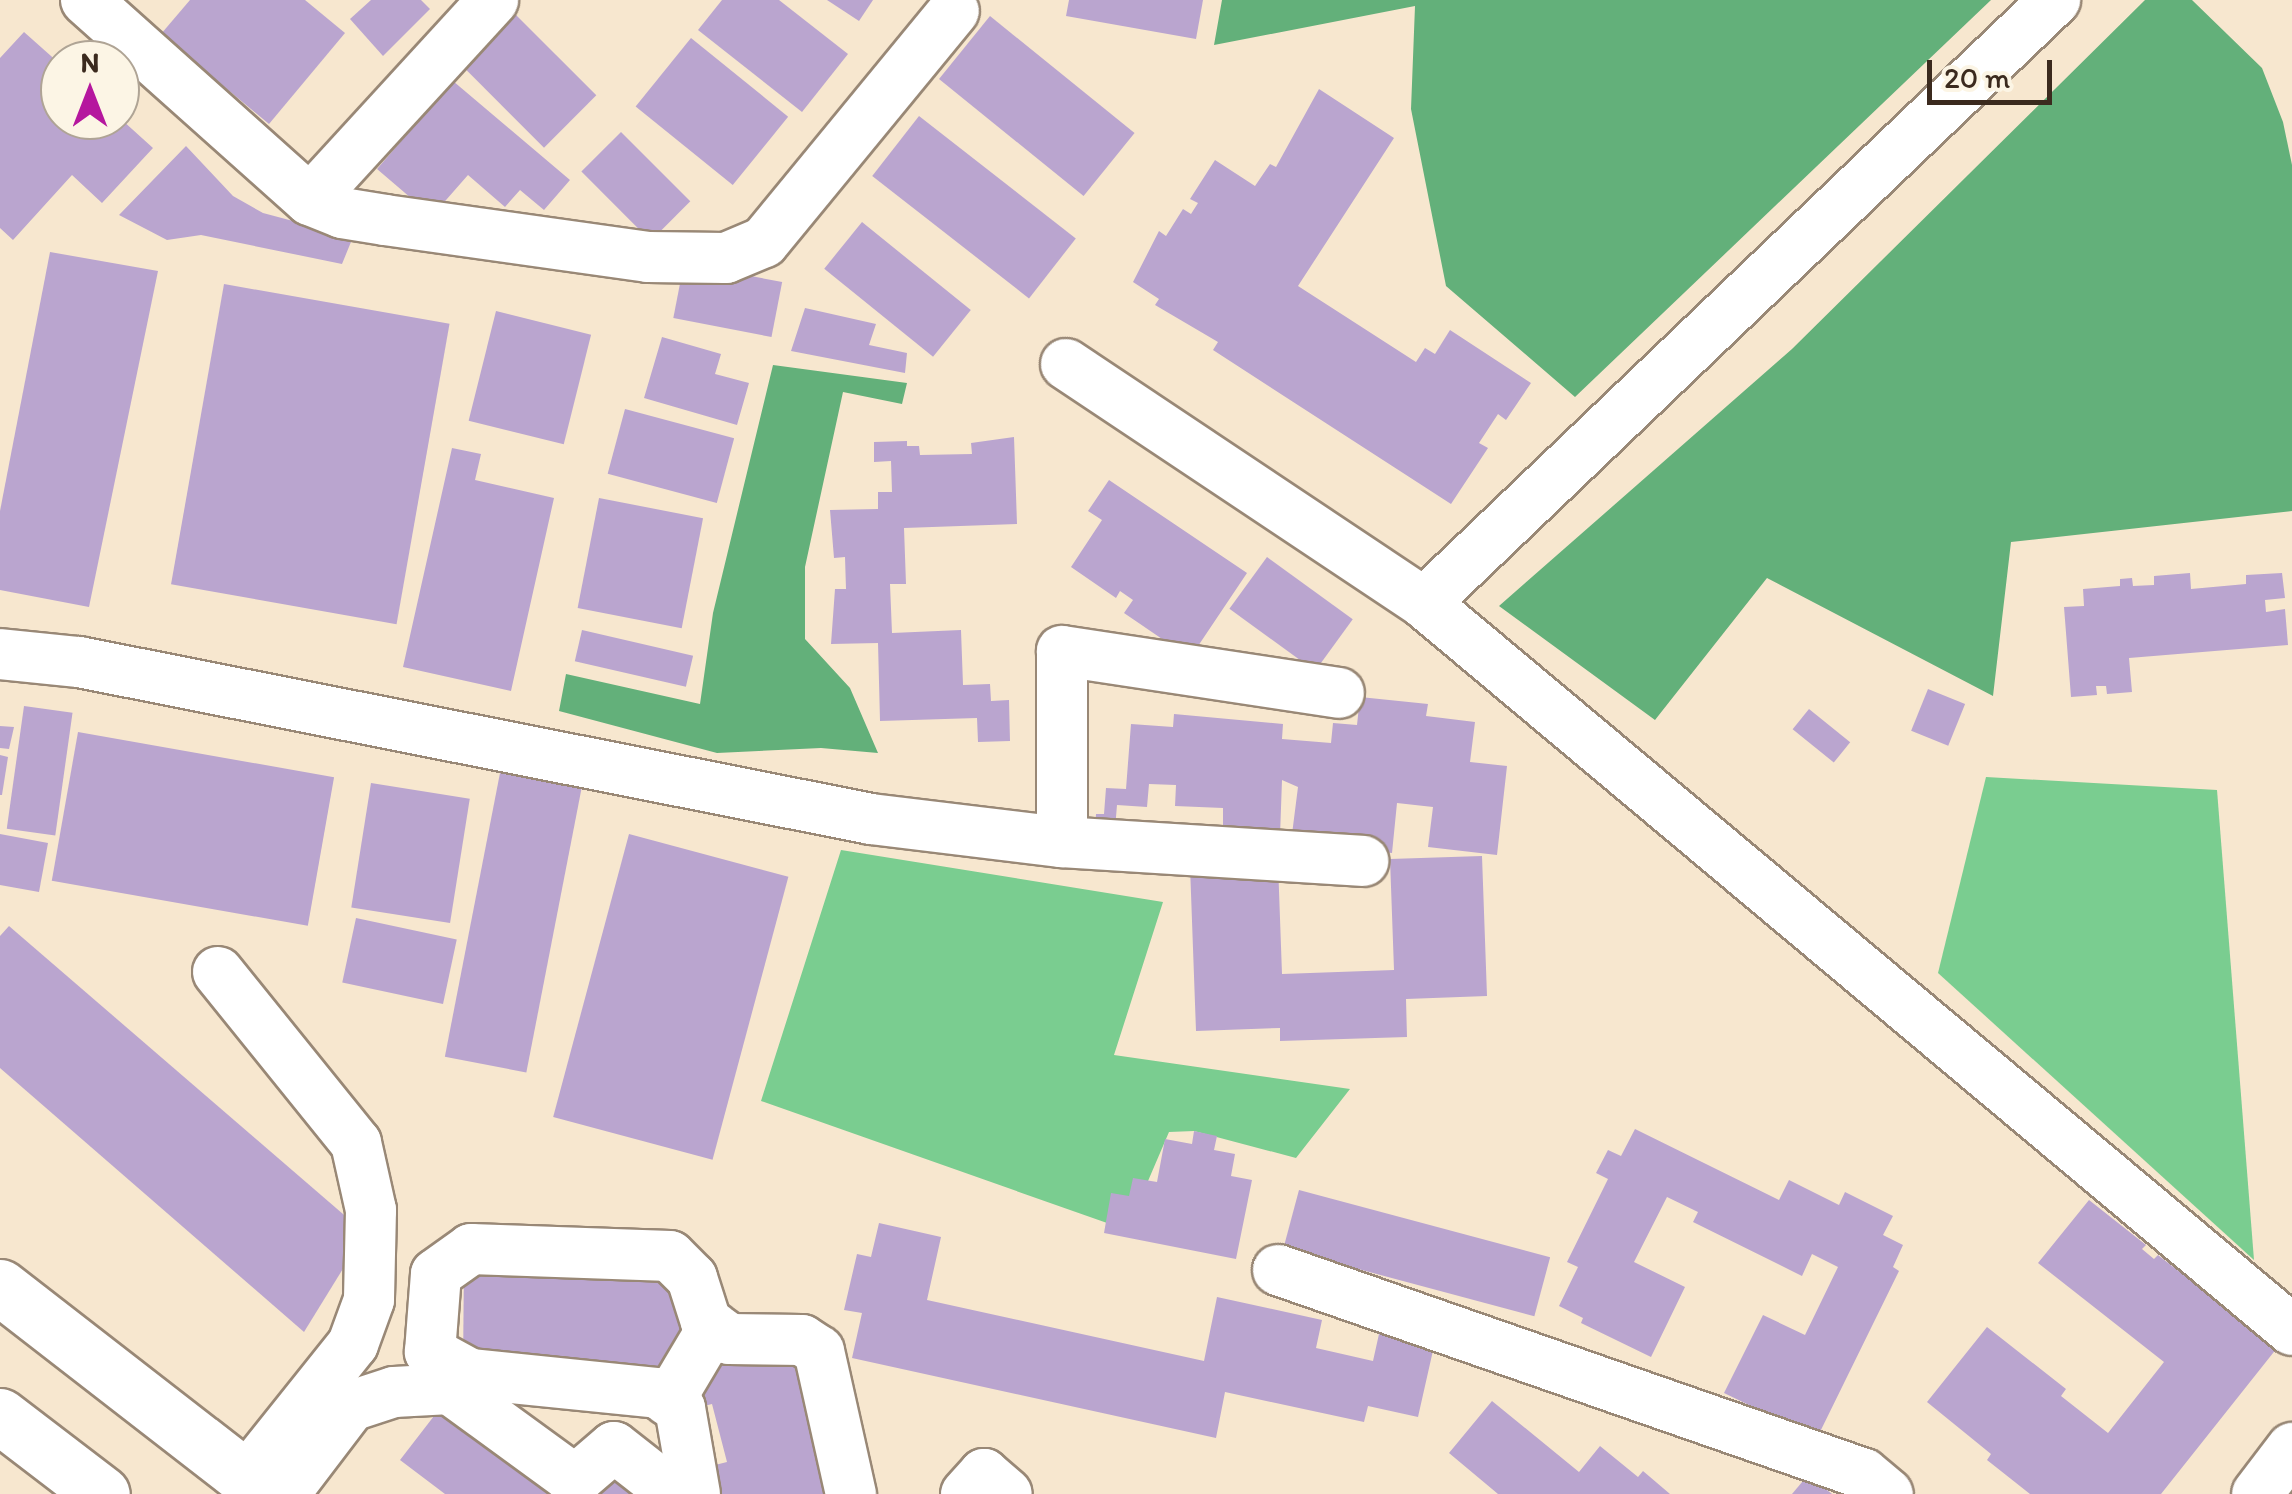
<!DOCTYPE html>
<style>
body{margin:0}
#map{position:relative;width:2292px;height:1494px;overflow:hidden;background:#f7e7cf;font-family:Itim,sans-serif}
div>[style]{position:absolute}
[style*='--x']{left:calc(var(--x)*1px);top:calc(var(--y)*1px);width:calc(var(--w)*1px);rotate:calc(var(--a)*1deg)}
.green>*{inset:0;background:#7acd90}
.forest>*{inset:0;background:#63b07a}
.building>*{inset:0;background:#baa5cf;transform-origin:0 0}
.roads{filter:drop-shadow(2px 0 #998876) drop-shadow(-2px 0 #998876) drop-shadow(0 2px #998876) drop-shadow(0 -2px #998876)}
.minor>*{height:50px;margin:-25px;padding:0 25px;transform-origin:25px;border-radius:25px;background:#fff}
.major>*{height:55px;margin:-27.5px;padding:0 27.5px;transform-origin:27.5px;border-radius:27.5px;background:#fff}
span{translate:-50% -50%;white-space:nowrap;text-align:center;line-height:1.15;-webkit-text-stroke:8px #fcf5e5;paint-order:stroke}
.north{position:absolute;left:40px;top:40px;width:100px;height:100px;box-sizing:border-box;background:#fcf5e5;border:2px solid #afa495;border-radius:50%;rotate:0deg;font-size:28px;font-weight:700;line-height:40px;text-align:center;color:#3b2a1e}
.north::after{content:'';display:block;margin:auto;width:35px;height:45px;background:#b5179e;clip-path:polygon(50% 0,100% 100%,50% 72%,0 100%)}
.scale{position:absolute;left:1927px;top:60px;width:125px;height:45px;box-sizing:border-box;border:5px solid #3b2a1e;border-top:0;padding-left:12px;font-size:30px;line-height:35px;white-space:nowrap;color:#3b2a1e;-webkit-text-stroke:8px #fcf5e5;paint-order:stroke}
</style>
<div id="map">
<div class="green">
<div style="clip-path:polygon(1986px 777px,2217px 790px,2254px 1260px,1938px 973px)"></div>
<div style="clip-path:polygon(841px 850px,1163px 902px,1114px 1055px,1350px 1089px,1296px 1158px,1194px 1131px,1169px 1132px,1127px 1230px,761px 1101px)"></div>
</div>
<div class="forest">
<div style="clip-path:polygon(1222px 0,1991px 0,1575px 397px,1446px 286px,1411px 109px,1415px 6px,1214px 45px)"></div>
<div style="clip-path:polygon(2145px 0,2192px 0,2262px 68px,2283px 122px,2292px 165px,2292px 511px,2011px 542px,1993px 696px,1767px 578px,1655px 720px,1499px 606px,1792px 349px)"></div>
<div style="clip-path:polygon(773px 365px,907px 383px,902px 404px,843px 392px,805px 567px,805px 639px,850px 688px,878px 753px,821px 748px,717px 753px,559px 711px,566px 674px,700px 704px,713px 613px)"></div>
</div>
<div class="building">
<div style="clip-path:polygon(190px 0,305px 0,345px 33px,269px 124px,161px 34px)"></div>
<div style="clip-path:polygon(371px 0,421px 0,430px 9px,383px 56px,350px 19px)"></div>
<div style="clip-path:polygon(722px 0,779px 0,848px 54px,802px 112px,698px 30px)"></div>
<div style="clip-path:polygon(827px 0,873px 0,859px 21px)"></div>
<div style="clip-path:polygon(1069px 0,1203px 0,1196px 39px,1066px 16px)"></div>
<div style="left:515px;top:14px;width:115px;height:74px;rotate:45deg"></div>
<div style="left:990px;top:16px;width:186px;height:81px;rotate:39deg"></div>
<div style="clip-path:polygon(24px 32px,60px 64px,60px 120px,122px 120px,153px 148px,102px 203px,72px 175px,13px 240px,0 228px,0 58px)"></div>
<div style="left:691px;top:38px;width:125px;height:88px;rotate:39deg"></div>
<div style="clip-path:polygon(453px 81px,570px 180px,544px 210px,520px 190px,505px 207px,468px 175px,432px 216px,377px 169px)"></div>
<div style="clip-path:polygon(1319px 89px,1394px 138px,1298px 286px,1416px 362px,1425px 348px,1435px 354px,1450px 330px,1531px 383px,1506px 420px,1498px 414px,1479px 443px,1488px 448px,1451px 504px,1213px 350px,1218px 342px,1155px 305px,1159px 299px,1133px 282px,1159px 231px,1166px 236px,1183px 209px,1191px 214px,1198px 203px,1190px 199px,1215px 160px,1255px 186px,1270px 164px,1276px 167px)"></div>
<div style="left:919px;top:116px;width:199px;height:76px;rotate:38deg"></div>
<div style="left:621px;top:132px;width:98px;height:56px;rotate:45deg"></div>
<div style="clip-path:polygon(186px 146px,233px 196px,263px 213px,353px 237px,342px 264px,201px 235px,167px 240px,119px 215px)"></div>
<div style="left:862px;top:222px;width:140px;height:60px;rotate:39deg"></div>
<div style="clip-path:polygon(50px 252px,158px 271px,89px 607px,0 590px,0 511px)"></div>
<div style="left:684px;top:263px;width:100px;height:56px;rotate:11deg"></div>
<div style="left:224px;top:284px;width:229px;height:305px;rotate:10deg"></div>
<div style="clip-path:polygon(805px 308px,876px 324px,869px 345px,907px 353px,905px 373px,791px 351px)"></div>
<div style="left:496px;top:311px;width:98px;height:113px;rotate:14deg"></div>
<div style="clip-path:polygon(662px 337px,721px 354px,715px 374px,749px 383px,737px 425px,644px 398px)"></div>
<div style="left:625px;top:409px;width:113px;height:67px;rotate:15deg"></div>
<div style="clip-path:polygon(1014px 437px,1017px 524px,904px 528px,906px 584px,890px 584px,892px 633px,961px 630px,963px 685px,990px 684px,991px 701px,1009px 700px,1010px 741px,978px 742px,977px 718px,880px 721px,878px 643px,831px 644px,835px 589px,846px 589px,845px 557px,834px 558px,830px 510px,878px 509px,878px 492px,892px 492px,891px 461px,874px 462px,874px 442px,907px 441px,907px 446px,919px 446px,920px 455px,972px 454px,971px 443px)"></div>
<div style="clip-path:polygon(452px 448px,481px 454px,475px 480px,554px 498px,511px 691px,403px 667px)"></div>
<div style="clip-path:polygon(1109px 480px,1247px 573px,1190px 658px,1124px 613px,1133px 600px,1120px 591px,1116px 598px,1071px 567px,1102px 520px,1088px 511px)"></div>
<div style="left:599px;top:498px;width:106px;height:112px;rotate:11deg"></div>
<div style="left:1267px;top:557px;width:106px;height:64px;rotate:36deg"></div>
<div style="clip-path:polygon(2190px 573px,2191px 589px,2246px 584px,2246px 575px,2282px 573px,2285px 598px,2265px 600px,2266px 612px,2285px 609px,2288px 645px,2129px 658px,2132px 692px,2107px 694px,2106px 686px,2096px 686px,2097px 695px,2071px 697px,2064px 607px,2084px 606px,2083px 589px,2120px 586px,2120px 579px,2132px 578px,2133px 586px,2154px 585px,2154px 576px)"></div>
<div style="left:582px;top:630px;width:114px;height:32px;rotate:13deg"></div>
<div style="left:1928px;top:689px;width:40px;height:45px;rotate:22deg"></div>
<div style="clip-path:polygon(1360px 697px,1428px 704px,1426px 716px,1475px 722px,1470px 762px,1507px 766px,1497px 855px,1428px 847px,1433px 807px,1397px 803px,1392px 853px,1291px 842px,1298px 787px,1282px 780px,1280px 836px,1223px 833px,1223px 808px,1175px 806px,1176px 785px,1149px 784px,1147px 807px,1117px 805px,1115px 829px,1095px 829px,1096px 814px,1104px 814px,1106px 788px,1126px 789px,1131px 724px,1173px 727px,1174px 714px,1283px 724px,1282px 739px,1331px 743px,1333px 723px,1357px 725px)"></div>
<div style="left:24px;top:706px;width:49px;height:124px;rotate:8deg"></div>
<div style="left:1809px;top:709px;width:53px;height:26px;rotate:39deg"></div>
<div style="clip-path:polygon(0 726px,14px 727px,9px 749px,0 748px)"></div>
<div style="left:78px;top:732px;width:260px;height:151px;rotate:10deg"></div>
<div style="clip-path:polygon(0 755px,8px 757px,2px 795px,0 795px)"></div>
<div style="left:500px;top:773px;width:83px;height:289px;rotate:11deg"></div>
<div style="left:371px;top:783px;width:100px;height:126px;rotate:9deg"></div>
<div style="clip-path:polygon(0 834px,48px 843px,39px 892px,0 885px)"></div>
<div style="left:629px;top:834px;width:165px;height:293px;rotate:15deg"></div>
<div style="clip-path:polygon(1482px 856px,1487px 996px,1406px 999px,1407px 1037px,1280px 1041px,1280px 1028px,1196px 1031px,1190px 866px,1278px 863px,1282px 974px,1394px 970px,1390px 859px)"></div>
<div style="left:356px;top:918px;width:103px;height:66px;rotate:12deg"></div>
<div style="clip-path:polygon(9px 926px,365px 1233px,304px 1332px,0 1068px,0 936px)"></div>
<div style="clip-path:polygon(1635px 1129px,1779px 1200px,1789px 1180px,1839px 1205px,1845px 1192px,1893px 1216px,1883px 1235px,1903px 1245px,1893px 1267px,1899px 1271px,1817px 1438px,1724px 1393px,1763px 1315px,1805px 1335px,1838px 1267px,1812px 1254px,1802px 1276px,1693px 1222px,1698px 1212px,1667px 1197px,1634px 1262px,1685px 1287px,1651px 1357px,1581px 1323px,1583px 1318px,1559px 1306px,1578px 1267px,1567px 1262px,1608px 1179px,1596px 1173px,1608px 1150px,1621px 1156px)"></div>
<div style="clip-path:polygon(1194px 1131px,1217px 1136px,1214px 1150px,1235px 1154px,1231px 1176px,1252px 1180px,1236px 1259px,1104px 1233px,1111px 1193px,1129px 1196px,1133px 1178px,1157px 1182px,1165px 1139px,1192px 1144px)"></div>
<div style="left:1299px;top:1190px;width:260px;height:61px;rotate:15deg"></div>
<div style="clip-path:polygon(2089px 1200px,2146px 1245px,2142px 1249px,2154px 1259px,2158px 1255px,2277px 1348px,2161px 1494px,2030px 1494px,1987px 1460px,1991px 1454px,1927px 1402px,1987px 1327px,2066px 1389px,2061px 1396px,2108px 1433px,2164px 1362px,2038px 1263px)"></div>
<div style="clip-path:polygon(879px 1223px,941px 1237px,927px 1300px,1204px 1361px,1217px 1297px,1322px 1320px,1316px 1348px,1373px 1361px,1379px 1334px,1434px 1346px,1418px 1417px,1368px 1406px,1364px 1422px,1225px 1392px,1216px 1438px,852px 1358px,862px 1313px,844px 1310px,857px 1254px,871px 1257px)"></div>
<div style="clip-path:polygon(464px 1263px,665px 1265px,686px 1286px,685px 1369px,463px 1367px)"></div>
<div style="clip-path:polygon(798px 1344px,838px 1494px,722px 1494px,715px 1465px,727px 1462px,712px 1404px,700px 1407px,691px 1371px)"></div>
<div style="clip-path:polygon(451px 1394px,581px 1493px,613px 1453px,663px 1494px,445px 1494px,400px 1460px)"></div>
<div style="clip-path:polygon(1492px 1401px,1579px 1472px,1600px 1446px,1638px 1477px,1643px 1471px,1670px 1494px,1498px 1494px,1449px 1453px)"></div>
<div style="clip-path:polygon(1808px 1475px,1832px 1494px,1792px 1494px)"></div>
</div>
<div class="roads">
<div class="minor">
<div style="--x:86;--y:0;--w:300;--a:41.8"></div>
<div style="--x:310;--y:200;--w:35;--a:22"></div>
<div style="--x:342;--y:213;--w:44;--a:9.2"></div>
<div style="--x:385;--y:220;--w:266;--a:8"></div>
<div style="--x:648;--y:257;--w:78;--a:0.7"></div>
<div style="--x:726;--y:258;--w:41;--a:-22.8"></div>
<div style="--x:764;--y:242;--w:299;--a:-50.6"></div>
<div style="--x:310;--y:200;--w:271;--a:-47.5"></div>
<div style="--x:1066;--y:364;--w:430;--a:33.7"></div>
<div style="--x:1424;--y:603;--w:1132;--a:39.95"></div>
<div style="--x:1424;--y:603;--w:873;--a:-43.7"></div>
<div style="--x:0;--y:654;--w:79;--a:5.8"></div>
<div style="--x:79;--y:662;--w:807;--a:11.21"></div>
<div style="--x:871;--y:819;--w:192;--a:6.9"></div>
<div style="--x:1062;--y:842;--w:191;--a:-90"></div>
<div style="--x:1062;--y:651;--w:280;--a:8.6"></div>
<div style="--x:1062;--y:842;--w:302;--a:3.6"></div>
<div style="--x:218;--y:972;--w:220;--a:51.1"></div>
<div style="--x:356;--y:1143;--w:69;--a:77.4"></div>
<div style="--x:371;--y:1210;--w:90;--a:91.3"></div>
<div style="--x:369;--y:1300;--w:47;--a:110"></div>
<div style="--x:353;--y:1344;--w:171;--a:128.6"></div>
<div style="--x:1278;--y:1270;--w:620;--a:19.19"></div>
<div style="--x:1864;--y:1474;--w:31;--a:40"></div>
<div style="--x:669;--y:1401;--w:86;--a:-59.3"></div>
<div style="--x:284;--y:1494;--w:111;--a:-52.7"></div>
<div style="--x:351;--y:1406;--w:45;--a:-18"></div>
<div style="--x:394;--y:1392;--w:56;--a:-3.1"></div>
<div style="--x:450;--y:1389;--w:146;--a:36.1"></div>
<div style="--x:568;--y:1475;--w:11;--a:10"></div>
<div style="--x:579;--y:1477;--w:46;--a:-40.6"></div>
<div style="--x:614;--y:1447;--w:76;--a:38.1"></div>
<div style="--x:695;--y:1494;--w:87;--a:-99.9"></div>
<div style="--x:680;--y:1408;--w:27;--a:-146"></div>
<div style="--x:658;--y:1393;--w:189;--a:-174.2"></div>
<div style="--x:470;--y:1374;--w:46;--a:-151.2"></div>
<div style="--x:430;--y:1352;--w:78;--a:-85.6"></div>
<div style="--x:436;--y:1274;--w:43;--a:-35.5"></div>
<div style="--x:471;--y:1249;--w:199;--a:2"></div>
<div style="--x:670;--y:1256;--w:31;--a:45"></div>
<div style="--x:692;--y:1278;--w:46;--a:72.3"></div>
<div style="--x:706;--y:1322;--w:29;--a:36"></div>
<div style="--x:729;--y:1339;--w:73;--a:0.8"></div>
<div style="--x:802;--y:1340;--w:20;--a:33"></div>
<div style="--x:819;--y:1351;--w:147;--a:77.4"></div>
<div style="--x:966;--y:1494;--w:27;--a:-48"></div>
<div style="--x:984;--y:1474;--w:30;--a:41"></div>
<div style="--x:2257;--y:1494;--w:58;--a:-52.7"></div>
</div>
<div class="major">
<div style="--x:0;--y:1287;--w:338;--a:37.8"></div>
<div style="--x:0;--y:1416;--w:128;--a:37.4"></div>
</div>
</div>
<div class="north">N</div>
<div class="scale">20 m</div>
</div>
